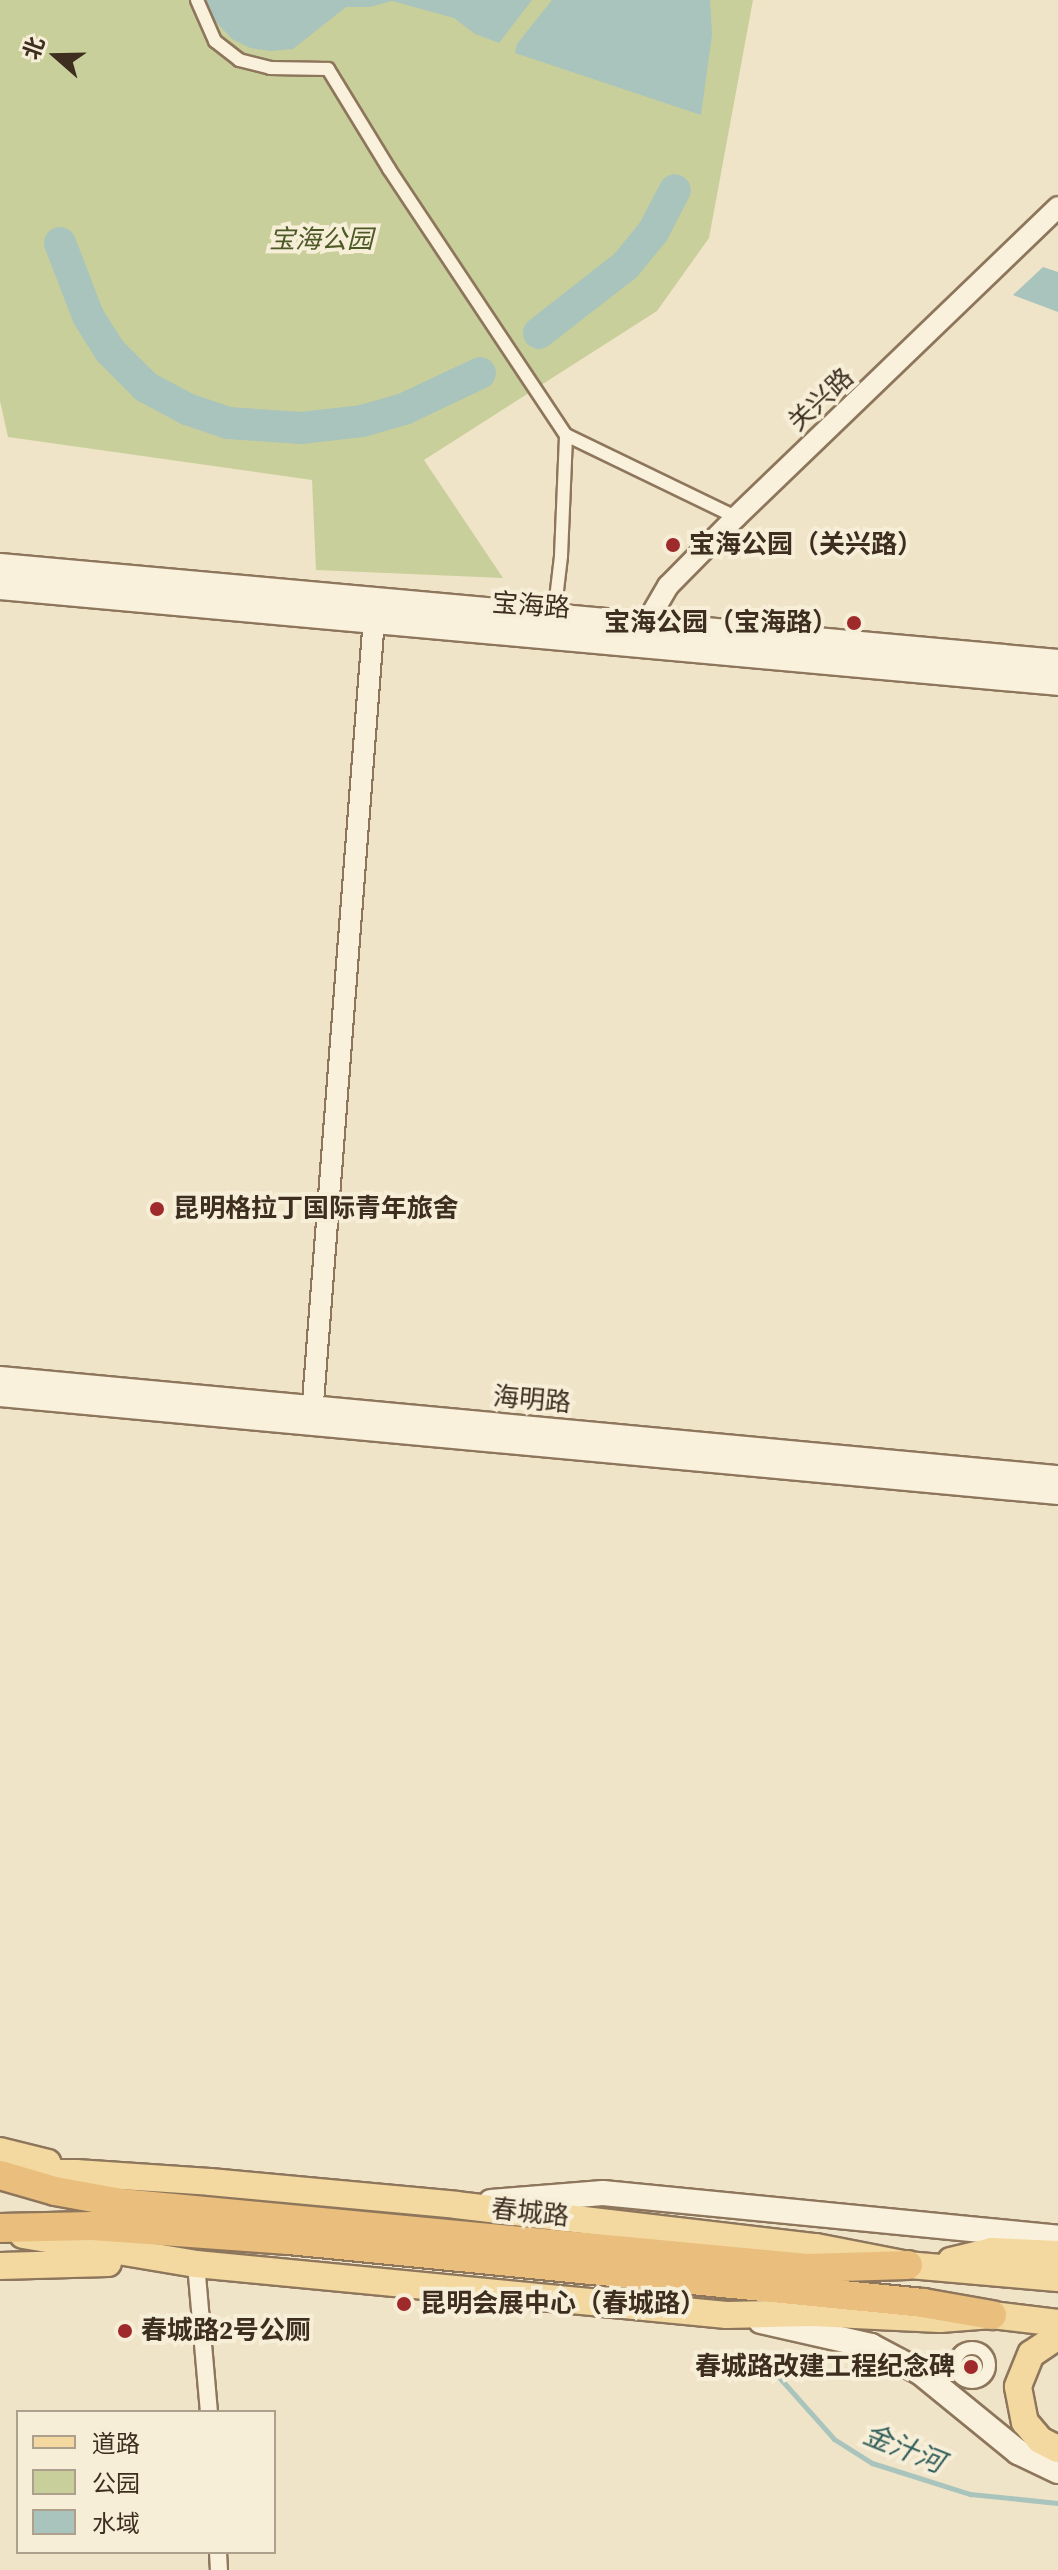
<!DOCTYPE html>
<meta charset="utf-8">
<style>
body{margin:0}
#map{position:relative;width:1058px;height:2570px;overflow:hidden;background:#f0e4c8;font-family:"Source Serif 4","Noto Sans SC",serif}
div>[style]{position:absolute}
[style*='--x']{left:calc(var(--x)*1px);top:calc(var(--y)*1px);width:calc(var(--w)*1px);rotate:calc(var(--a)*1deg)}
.green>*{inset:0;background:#c9cf9b}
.water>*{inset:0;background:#a9c4bc}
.stream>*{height:5px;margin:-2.5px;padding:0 2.5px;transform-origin:2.5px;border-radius:2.5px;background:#a9c4bc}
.river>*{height:32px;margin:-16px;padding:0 16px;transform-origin:16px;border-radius:16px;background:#a9c4bc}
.roads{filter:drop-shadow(2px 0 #8d765c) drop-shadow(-2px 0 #8d765c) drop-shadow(0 2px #8d765c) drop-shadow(0 -2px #8d765c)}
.pedestrian>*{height:12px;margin:-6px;padding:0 6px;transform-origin:6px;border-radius:6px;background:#faf1dc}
.pedestrian>.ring{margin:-6px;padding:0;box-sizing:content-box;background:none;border:12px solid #faf1dc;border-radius:50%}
.minor>*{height:16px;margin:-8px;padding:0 8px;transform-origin:8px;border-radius:8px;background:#faf1dc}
.tertiary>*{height:20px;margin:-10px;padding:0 10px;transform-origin:10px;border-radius:10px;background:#faf1dc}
.secondary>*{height:24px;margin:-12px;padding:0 12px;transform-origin:12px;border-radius:12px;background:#faf1dc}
.primary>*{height:26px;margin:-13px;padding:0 13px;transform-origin:13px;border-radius:13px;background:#f3d9a0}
.trunk>*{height:28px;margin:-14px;padding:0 14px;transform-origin:14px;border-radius:14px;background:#eabe7c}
.dots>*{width:22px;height:22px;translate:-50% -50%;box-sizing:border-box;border:4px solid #f7eed8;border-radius:50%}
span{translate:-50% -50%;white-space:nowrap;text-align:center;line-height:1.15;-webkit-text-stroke:8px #f7eed8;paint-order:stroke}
.park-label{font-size:26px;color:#4d5a26;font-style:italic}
.street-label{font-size:26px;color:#3d2e20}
.poi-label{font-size:26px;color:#3d2e20;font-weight:700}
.left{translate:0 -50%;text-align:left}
.right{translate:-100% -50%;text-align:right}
.water-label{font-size:28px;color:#2f5d5a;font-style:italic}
.legend{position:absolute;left:16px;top:2410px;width:260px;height:144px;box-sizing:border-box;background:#f7eed8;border:2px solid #ada18e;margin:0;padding:10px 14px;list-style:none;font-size:24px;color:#3d2e20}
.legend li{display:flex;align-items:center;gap:16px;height:40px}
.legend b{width:40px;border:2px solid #ada18e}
.north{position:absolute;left:16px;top:16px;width:80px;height:80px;-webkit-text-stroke:6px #f7eed8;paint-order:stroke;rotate:290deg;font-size:22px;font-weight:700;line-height:32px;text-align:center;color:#3d2e20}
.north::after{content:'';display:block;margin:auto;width:28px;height:36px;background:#3d2e20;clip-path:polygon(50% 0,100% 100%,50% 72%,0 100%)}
</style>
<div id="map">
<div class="green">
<div style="clip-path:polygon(0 0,753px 0,709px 238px,657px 311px,424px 460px,503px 578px,316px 570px,312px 480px,8px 437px,0 401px)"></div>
</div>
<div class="water">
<div style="clip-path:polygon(204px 0,532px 0,499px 43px,475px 34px,454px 18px,392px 1px,370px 7px,346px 7px,293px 49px,270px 51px,250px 48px,232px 39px,207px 12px)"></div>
<div style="clip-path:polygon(552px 0,710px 0,712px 35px,701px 115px,515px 53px,517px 44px)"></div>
<div style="clip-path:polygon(1043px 267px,1058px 272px,1058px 312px,1013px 295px)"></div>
</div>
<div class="stream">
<div style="--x:769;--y:2366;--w:98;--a:48.3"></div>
<div style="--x:834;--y:2439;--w:45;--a:32.3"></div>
<div style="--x:872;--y:2463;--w:103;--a:17.6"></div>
<div style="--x:970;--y:2494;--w:88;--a:5.8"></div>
</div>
<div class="river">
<div style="--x:60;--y:243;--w:78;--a:69"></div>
<div style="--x:88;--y:316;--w:41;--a:57.8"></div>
<div style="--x:110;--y:351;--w:51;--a:45"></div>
<div style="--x:146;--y:387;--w:47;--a:28.2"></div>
<div style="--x:187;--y:409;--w:43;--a:18.9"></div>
<div style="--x:228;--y:423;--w:73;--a:3.9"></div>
<div style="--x:301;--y:428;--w:61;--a:-6.5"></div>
<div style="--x:362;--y:421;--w:44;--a:-15.9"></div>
<div style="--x:404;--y:409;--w:84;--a:-25.3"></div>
<div style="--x:539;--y:333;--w:110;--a:-38"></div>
<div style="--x:626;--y:265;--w:43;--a:-50.7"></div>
<div style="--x:653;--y:232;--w:47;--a:-62.4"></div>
</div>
<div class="roads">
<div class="pedestrian">
<div style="--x:197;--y:0;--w:45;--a:66.3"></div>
<div style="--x:215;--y:41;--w:31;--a:38"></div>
<div style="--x:239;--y:60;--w:32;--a:14"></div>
<div style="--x:270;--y:68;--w:58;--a:1"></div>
<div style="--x:328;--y:69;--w:117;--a:58.6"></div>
<div style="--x:389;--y:169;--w:320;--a:56.4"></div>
<div style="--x:554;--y:616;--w:60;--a:-83.3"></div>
<div style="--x:561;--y:556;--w:121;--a:-87.6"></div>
<div style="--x:566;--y:435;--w:189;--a:25.8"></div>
<div class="ring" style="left:955px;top:2348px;width:22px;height:22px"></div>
</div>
<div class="minor">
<div style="--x:196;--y:2264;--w:149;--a:85"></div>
<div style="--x:218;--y:2552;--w:18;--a:87"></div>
</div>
<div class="tertiary">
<div style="--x:640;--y:634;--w:56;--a:-59.7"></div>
<div style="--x:668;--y:586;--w:97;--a:-45.4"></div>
<div style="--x:736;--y:517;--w:447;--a:-43.9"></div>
<div style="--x:0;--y:1377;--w:1063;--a:5.35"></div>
<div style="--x:0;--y:1396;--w:1063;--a:5.29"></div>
<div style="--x:312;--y:1415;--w:811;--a:-85.55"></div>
</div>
<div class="secondary">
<div style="--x:0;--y:566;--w:1062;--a:5.18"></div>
<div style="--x:0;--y:587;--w:1062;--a:5.18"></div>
<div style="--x:491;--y:2202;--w:112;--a:-4.6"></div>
<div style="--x:603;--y:2193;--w:457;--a:5.6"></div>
<div style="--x:761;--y:2321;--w:113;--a:12.8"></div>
<div style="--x:871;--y:2346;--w:55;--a:28"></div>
<div style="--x:920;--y:2372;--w:127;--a:39.2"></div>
<div style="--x:1018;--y:2452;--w:44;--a:25.4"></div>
</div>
<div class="primary">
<div style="--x:0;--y:2151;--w:49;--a:14"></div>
<div style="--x:8;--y:2173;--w:68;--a:0"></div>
<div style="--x:76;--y:2173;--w:134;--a:3.8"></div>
<div style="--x:210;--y:2182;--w:247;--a:5.3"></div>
<div style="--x:456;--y:2205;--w:362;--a:6.7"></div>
<div style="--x:816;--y:2247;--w:94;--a:11.1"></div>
<div style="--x:908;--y:2265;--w:151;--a:5"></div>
<div style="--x:23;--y:2235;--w:175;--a:9.5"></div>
<div style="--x:196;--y:2264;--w:533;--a:5.49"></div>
<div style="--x:727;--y:2315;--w:85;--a:-1.3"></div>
<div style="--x:812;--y:2313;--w:128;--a:2.7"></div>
<div style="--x:940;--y:2319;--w:52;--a:-4.4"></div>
<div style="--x:992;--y:2315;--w:66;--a:6.9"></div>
<div style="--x:951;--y:2261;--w:42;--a:-13.7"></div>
<div style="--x:992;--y:2251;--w:66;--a:2.6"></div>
<div style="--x:0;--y:2266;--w:108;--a:-1.6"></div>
<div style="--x:1058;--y:2336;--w:32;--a:146"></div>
<div style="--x:1031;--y:2354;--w:35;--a:112"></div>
<div style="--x:1018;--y:2387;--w:36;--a:79"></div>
<div style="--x:1025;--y:2422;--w:23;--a:50"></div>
<div style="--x:1040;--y:2440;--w:20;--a:27"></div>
</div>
<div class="trunk">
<div style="--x:0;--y:2175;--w:57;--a:16.2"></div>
<div style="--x:55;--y:2191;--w:67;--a:10.3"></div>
<div style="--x:121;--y:2203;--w:689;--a:5.41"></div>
<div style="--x:807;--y:2268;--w:101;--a:-1.7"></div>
<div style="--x:0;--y:2228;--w:92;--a:-1.2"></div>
<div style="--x:92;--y:2226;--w:197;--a:4.1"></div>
<div style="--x:289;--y:2240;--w:637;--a:5.67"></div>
<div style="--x:923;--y:2303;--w:70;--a:9.9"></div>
</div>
</div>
<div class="dots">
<div style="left:673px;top:545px;background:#9e2a2b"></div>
<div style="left:854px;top:623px;background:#9e2a2b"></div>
<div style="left:157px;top:1209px;background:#9e2a2b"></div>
<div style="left:404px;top:2304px;background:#9e2a2b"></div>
<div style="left:125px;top:2331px;background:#9e2a2b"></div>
<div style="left:971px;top:2367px;background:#9e2a2b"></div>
</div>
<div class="park-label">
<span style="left:321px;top:240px">宝海公园</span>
</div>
<div class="street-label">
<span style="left:821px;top:400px;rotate:-43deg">关兴路</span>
<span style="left:531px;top:606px;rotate:4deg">宝海路</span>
<span style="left:532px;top:1400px;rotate:5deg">海明路</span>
<span style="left:530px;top:2213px;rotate:6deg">春城路</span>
</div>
<div class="poi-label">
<span class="left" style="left:689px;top:545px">宝海公园（关兴路）</span>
<span class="right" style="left:838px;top:623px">宝海公园（宝海路）</span>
<span class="left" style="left:173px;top:1209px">昆明格拉丁国际青年旅舍</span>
<span class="left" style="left:420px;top:2304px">昆明会展中心（春城路）</span>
<span class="left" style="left:141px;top:2331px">春城路2号公厕</span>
<span class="right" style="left:955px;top:2367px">春城路改建工程纪念碑</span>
</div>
<div class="water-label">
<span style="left:904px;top:2448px;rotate:22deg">金汁河</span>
</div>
<ul class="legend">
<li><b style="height:10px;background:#f3d9a0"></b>道路</li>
<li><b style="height:22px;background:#c9cf9b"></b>公园</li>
<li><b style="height:22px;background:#a9c4bc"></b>水域</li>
</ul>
<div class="north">北</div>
</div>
